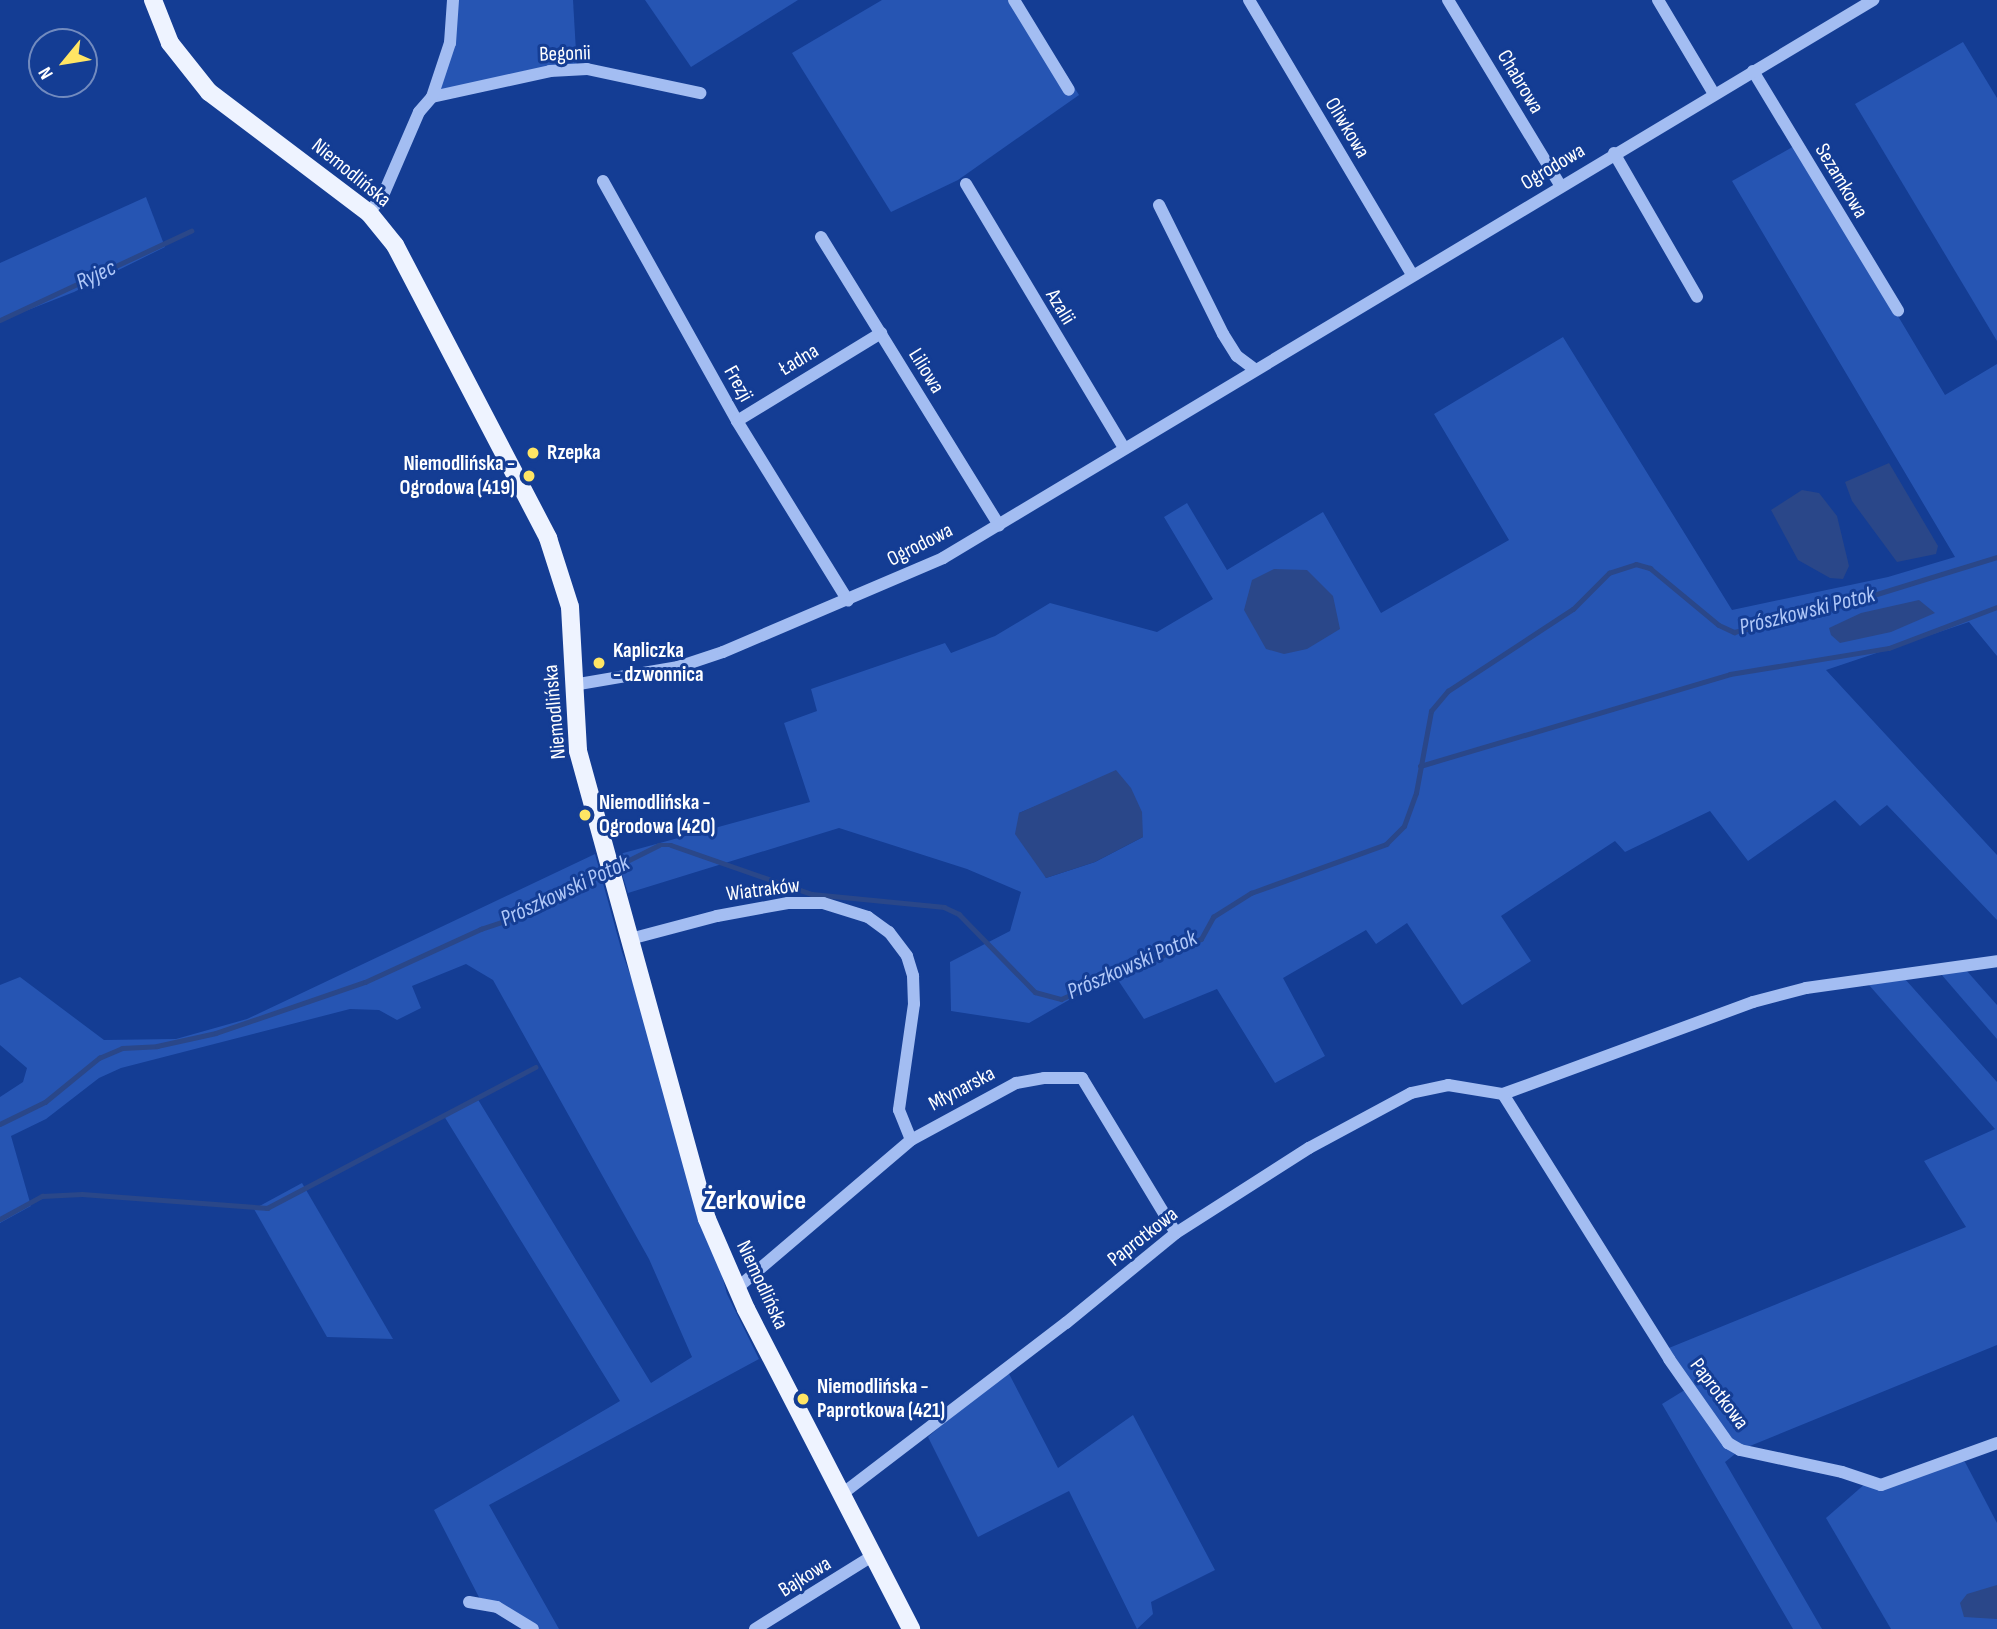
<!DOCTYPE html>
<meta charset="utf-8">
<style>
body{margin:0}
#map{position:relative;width:1997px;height:1629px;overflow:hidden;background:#143d94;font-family:"Sofia Sans Condensed",sans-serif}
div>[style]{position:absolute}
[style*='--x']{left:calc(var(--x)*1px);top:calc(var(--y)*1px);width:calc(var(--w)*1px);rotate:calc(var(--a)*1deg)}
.green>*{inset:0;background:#2655b3}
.water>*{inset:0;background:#2a4789}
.stream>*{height:4.5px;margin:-2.25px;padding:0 2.25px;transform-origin:2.25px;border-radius:2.25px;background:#2a4789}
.minor>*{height:12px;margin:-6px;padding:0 6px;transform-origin:6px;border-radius:6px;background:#a3bdf2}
.major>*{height:18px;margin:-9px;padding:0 9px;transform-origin:9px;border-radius:9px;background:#eef3ff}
.dots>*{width:19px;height:19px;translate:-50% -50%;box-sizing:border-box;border:4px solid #143d94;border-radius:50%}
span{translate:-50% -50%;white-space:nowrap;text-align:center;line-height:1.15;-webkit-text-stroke:6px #143d94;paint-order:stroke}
.street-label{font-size:21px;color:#fff}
.poi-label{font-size:21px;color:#fff;font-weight:700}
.left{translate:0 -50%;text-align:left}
.right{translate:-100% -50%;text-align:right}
.water-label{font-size:23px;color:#b0c8f9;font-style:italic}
.district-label{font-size:28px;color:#fff;font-weight:700}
.north{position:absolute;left:28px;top:28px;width:70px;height:70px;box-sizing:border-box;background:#143d94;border:2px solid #728bbf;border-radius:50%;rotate:240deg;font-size:19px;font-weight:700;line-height:28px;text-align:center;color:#fff}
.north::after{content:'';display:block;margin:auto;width:24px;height:32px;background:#ffe564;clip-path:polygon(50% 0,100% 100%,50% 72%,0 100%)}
</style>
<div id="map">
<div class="green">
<div style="clip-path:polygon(453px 0,573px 0,577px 69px,432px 97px)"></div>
<div style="clip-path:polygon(645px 0,798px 0,691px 67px)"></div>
<div style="clip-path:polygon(882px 0,1019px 0,1079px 95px,958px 180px,891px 212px,792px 53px)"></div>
<div style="clip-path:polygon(1963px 42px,1997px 98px,1997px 341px,1855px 104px)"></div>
<div style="clip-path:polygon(evenodd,1796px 145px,1945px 395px,1997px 364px,1997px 656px,1969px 622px,1826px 670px,1997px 855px,1997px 920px,1887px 805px,1860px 826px,1835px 800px,1748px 861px,1710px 811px,1625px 852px,1615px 841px,1501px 916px,1531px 961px,1462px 1005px,1407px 923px,1376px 944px,1366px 930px,1283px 978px,1325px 1056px,1275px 1083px,1217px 989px,1144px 1019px,1114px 974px,1029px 1023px,951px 1011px,950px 962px,1010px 931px,1021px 892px,967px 869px,839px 828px,628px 893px,616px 855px,810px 802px,784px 723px,817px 711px,811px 689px,945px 643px,951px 653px,995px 636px,1050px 603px,1157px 632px,1213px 599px,1164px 517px,1187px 503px,1227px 570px,1323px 512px,1381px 613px,1509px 540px,1434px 414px,1563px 337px,1732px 610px,1888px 577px,1955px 557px,1732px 181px,1796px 145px,1063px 795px,1143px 837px,1095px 862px,1046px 878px,1019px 813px,1063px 795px)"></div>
<div style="clip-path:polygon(146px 197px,165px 247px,74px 292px,0 321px,0 263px)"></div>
<div style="clip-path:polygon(595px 854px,622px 952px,675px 1100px,727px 1294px,759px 1359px,489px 1505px,559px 1629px,533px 1629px,483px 1605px,434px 1510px,620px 1401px,444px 1116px,477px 1098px,651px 1383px,692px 1357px,649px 1259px,493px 980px,466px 964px,412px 986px,421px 1008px,397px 1020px,379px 1010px,350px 1009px,121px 1068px,99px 1078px,46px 1119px,11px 1136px,31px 1206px,0 1223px,0 1097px,23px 1082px,27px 1068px,0 1045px,0 985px,20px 977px,104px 1040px,176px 1039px,247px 1019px)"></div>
<div style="clip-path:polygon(1966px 970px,1997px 1005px,1997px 1039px,1941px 974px)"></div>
<div style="clip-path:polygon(1905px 979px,1997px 1082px,1997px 1345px,1740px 1450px,1725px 1462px,1822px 1629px,1793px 1629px,1662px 1404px,1688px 1388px,1664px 1350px,1966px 1227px,1924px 1161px,1995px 1129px,1869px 985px)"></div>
<div style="clip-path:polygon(302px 1183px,393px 1339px,327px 1337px,254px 1209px)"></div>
<div style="clip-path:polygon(1006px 1368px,1058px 1468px,1133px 1415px,1215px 1570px,1151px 1602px,1153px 1614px,1137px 1629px,1069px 1491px,978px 1537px,928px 1437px)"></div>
<div style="clip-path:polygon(1954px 1461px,1965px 1462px,1997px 1523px,1997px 1629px,1891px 1629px,1826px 1518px,1866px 1483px)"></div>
</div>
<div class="water">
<div style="clip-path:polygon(1889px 463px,1938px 546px,1936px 554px,1897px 562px,1852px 501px,1845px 482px)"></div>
<div style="clip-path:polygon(1802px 490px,1819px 493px,1837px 516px,1849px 566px,1843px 579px,1830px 578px,1798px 560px,1771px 510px)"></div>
<div style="clip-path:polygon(1274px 569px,1307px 570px,1333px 596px,1340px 629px,1307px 649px,1284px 654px,1266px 649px,1244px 610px,1252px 580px)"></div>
<div style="clip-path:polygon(1919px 600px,1935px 613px,1891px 632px,1840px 643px,1831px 635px,1829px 628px,1861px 613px)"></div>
<div style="clip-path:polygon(1116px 770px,1131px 788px,1142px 812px,1143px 837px,1095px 862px,1046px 878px,1015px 834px,1019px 813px)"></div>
<div style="clip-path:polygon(1997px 1585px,1997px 1619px,1964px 1617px,1960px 1603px,1967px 1594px)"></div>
</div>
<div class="stream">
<div style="--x:0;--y:320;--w:211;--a:-25"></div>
<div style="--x:1420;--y:766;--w:323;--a:-16.5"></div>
<div style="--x:1730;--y:674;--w:161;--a:-9.3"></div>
<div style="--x:1889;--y:648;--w:116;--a:-20.8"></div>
<div style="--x:613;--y:868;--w:51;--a:-26.6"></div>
<div style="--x:659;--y:845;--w:12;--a:0"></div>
<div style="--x:671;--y:845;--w:149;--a:19.2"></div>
<div style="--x:812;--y:894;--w:133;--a:5.6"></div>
<div style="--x:944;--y:907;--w:17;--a:25"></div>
<div style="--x:959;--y:914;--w:109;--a:45.7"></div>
<div style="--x:1035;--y:992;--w:27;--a:15"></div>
<div style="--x:1061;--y:999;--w:152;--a:-23.2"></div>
<div style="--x:1201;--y:939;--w:25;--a:-61"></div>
<div style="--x:1213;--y:917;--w:45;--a:-32.3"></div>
<div style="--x:1251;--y:893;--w:144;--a:-19.9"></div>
<div style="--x:1386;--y:844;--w:25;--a:-45"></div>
<div style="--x:1404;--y:826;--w:35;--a:-70"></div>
<div style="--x:1416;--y:793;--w:83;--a:-79.6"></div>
<div style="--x:1431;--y:711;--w:26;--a:-50"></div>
<div style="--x:1448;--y:691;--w:149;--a:-33.3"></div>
<div style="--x:1573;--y:609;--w:51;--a:-45"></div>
<div style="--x:1609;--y:573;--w:28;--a:-18"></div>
<div style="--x:1636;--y:564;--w:15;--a:16"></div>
<div style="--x:1650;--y:568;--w:89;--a:39.6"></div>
<div style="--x:1719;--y:625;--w:17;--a:25"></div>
<div style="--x:1734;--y:632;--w:80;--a:-13"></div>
<div style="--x:1812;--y:614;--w:194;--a:-17.1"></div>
<div style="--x:0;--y:1124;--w:50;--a:-26.1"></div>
<div style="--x:45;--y:1102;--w:70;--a:-39.2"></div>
<div style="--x:99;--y:1058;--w:25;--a:-23"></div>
<div style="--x:122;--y:1048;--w:35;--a:-3"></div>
<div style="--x:157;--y:1046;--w:60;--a:-12.4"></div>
<div style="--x:216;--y:1033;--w:157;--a:-18.9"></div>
<div style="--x:365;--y:982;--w:128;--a:-24.6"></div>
<div style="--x:481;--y:929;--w:41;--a:-18.4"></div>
<div style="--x:520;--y:916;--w:97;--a:-27.1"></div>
<div style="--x:0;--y:1219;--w:48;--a:-28.7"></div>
<div style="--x:42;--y:1196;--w:40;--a:-2.9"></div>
<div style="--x:82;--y:1194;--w:186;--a:4.3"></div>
<div style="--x:267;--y:1208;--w:303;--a:-27.7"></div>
</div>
<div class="minor">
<div style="--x:1014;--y:0;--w:105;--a:58.6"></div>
<div style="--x:1249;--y:0;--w:320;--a:59.3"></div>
<div style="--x:1448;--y:0;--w:216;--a:58.8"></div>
<div style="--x:1658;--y:0;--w:109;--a:59.2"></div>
<div style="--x:1753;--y:71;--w:280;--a:58.8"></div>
<div style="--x:432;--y:97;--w:121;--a:-12.4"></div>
<div style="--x:550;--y:71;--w:37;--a:-3"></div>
<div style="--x:587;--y:69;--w:116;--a:12"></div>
<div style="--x:1614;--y:153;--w:166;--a:60"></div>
<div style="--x:603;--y:181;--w:275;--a:60.8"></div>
<div style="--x:737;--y:421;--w:211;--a:58.3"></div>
<div style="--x:966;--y:184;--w:308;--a:59.1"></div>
<div style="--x:1159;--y:205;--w:144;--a:63.6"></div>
<div style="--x:1223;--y:334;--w:26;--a:58"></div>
<div style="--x:1237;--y:356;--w:21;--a:37"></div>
<div style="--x:369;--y:213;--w:25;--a:-53"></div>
<div style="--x:384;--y:193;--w:88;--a:-66.6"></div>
<div style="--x:419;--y:112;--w:20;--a:-49"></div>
<div style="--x:432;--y:97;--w:57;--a:-71.6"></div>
<div style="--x:450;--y:43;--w:43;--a:-86"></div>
<div style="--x:821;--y:237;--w:339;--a:58.3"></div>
<div style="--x:737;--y:421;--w:169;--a:-31.4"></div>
<div style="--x:573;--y:685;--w:107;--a:-9.7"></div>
<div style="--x:678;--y:667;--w:47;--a:-18.4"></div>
<div style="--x:723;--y:652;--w:239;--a:-23.1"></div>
<div style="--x:943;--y:558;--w:1085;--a:-30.96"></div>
<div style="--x:630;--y:939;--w:90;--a:-14.8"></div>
<div style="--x:717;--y:916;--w:72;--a:-10.4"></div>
<div style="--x:788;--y:903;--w:35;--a:0"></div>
<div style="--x:823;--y:903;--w:47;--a:17.3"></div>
<div style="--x:868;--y:917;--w:26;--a:36"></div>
<div style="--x:889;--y:932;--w:30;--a:53"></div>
<div style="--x:907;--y:956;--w:21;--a:73"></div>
<div style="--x:913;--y:976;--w:28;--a:88"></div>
<div style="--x:914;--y:1004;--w:107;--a:98.1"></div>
<div style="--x:899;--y:1110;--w:32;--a:68"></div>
<div style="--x:1503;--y:1094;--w:313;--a:57.9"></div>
<div style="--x:1669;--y:1359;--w:103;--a:54.9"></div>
<div style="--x:1728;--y:1443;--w:14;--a:30"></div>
<div style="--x:1740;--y:1450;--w:104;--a:12.2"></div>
<div style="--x:1842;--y:1472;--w:41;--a:18.4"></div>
<div style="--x:1881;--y:1485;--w:123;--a:-19.9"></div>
<div style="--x:736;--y:1289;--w:230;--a:-40.4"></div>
<div style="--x:911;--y:1140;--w:119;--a:-28.5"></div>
<div style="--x:1016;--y:1083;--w:28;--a:-10"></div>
<div style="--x:1044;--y:1078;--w:38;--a:0"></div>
<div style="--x:1082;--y:1078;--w:181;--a:58.8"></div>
<div style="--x:842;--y:1494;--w:282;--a:-37.4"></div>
<div style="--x:1066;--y:1323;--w:142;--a:-39.3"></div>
<div style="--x:1176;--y:1233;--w:158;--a:-32.6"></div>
<div style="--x:1309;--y:1148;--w:116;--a:-28.3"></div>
<div style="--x:1411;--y:1093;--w:38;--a:-12"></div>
<div style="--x:1448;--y:1085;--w:56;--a:9.3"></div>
<div style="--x:1503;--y:1094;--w:266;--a:-20.2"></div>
<div style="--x:1753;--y:1002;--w:55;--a:-14.8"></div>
<div style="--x:1806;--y:988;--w:193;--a:-8"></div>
<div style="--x:469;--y:1602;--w:28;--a:10"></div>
<div style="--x:497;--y:1607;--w:42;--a:31.4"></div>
<div style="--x:755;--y:1629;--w:140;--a:-31.9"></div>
</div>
<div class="major">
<div style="--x:153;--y:0;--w:46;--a:68.4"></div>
<div style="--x:170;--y:43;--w:63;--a:51.5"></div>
<div style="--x:209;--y:92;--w:201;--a:37.1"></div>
<div style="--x:369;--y:213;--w:41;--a:50.9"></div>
<div style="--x:395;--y:245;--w:331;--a:62.4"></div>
<div style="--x:548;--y:538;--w:72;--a:72.3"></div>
<div style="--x:570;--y:607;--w:144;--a:86.8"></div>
<div style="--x:578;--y:751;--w:485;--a:74.6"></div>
<div style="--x:707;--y:1219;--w:98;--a:66.6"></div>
<div style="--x:746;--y:1309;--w:360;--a:62.7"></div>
</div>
<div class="dots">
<div style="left:533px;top:453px;background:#ffe564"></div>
<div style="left:529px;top:476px;background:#ffe564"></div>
<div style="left:599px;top:663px;background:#ffe564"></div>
<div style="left:585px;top:815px;background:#ffe564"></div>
<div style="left:803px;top:1399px;background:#ffe564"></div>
</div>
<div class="street-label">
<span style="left:565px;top:54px;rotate:-2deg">Begonii</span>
<span style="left:1520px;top:82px;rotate:59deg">Chabrowa</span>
<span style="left:1347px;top:128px;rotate:59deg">Oliwkowa</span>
<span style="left:1553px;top:167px;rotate:-31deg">Ogrodowa</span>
<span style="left:351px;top:173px;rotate:39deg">Niemodlińska</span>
<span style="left:1841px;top:181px;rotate:59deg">Sezamkowa</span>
<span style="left:1060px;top:307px;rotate:59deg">Azalii</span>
<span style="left:799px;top:360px;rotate:-31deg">Ładna</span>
<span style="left:926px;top:371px;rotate:58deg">Liliowa</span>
<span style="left:738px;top:384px;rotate:61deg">Frezji</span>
<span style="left:920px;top:545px;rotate:-27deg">Ogrodowa</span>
<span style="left:555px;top:712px;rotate:-95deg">Niemodlińska</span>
<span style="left:763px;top:890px;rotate:-7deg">Wiatraków</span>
<span style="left:962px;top:1089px;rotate:-28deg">Młynarska</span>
<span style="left:1143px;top:1237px;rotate:-38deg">Paprotkowa</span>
<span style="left:762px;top:1285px;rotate:65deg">Niemodlińska</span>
<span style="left:1719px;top:1394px;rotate:53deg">Paprotkowa</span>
<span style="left:805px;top:1577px;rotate:-32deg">Bajkowa</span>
</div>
<div class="poi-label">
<span class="left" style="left:547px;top:453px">Rzepka</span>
<span class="right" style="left:515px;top:476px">Niemodlińska -<br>Ogrodowa (419)</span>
<span class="left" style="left:613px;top:663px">Kapliczka<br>- dzwonnica</span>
<span class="left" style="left:599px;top:815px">Niemodlińska -<br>Ogrodowa (420)</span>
<span class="left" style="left:817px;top:1399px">Niemodlińska -<br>Paprotkowa (421)</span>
</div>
<div class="water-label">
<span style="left:96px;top:275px;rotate:-25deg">Ryjec</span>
<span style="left:1807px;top:611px;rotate:-14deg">Prószkowski Potok</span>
<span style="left:565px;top:891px;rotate:-25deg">Prószkowski Potok</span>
<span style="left:1132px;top:965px;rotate:-24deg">Prószkowski Potok</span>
</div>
<div class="district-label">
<span style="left:755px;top:1201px">Żerkowice</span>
</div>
<div class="north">N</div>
</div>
